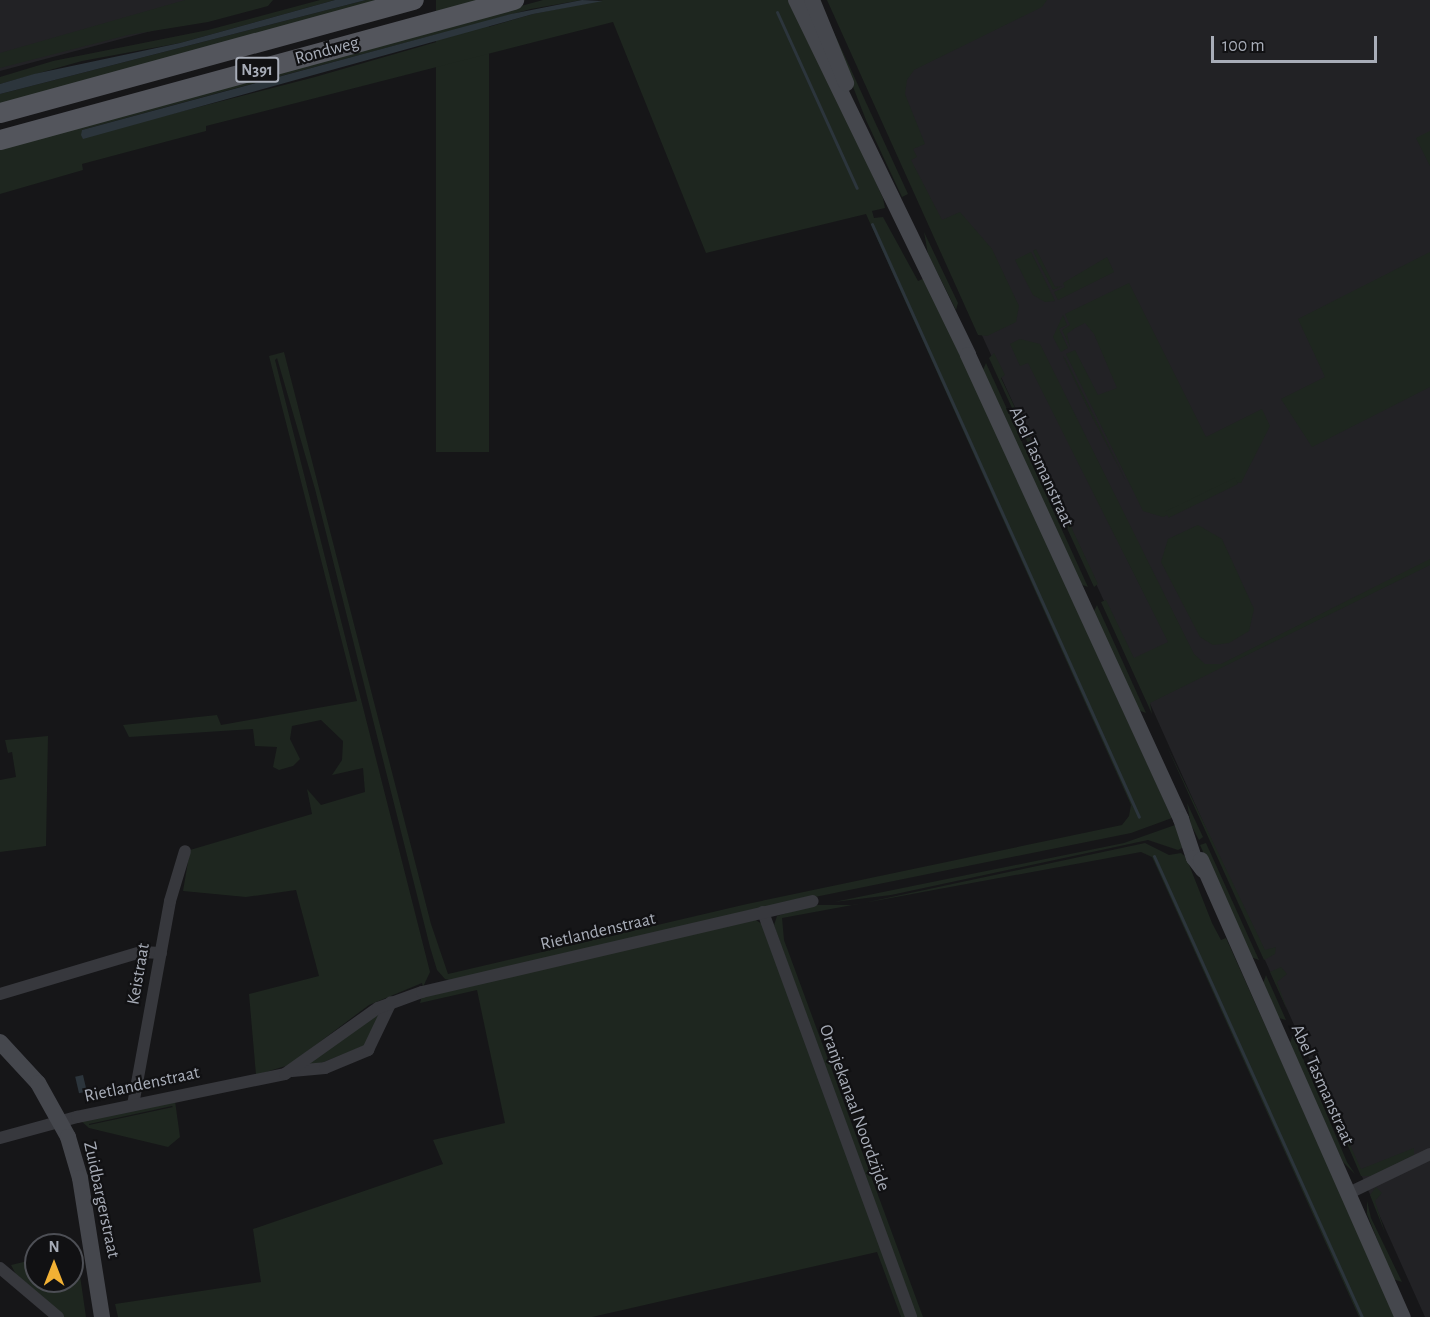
<!DOCTYPE html>
<style>
body{margin:0}
#map{position:relative;width:1430px;height:1317px;overflow:hidden;background:#161618;font-family:"Alegreya Sans",sans-serif}
div>[style]{position:absolute}
[style*='--x']{left:calc(var(--x)*1px);top:calc(var(--y)*1px);width:calc(var(--w)*1px);rotate:calc(var(--a)*1deg)}
.built>*{inset:0;background:#222225}
.green>*{inset:0;background:#1e261f;transform-origin:0 0}
.water>*{inset:0;background:#2c353c;transform-origin:0 0}
.stream>*{height:3px;margin:-1.5px;padding:0 1.5px;transform-origin:1.5px;border-radius:1.5px;background:#2c353c}
.street>*{height:12px;margin:-6px;padding:0 6px;transform-origin:6px;border-radius:6px;background:#37383d}
.secondary>*{height:16px;margin:-8px;padding:0 8px;transform-origin:8px;border-radius:8px;background:#45474d}
.primary>*{height:20px;margin:-10px;padding:0 10px;transform-origin:10px;border-radius:10px;background:#53555c}
span{translate:-50% -50%;white-space:nowrap;text-align:center;line-height:1.15;-webkit-text-stroke:4.5px #111113;paint-order:stroke}
.shield-label span{padding:2px 4px;background:#111113;border:2px solid;border-radius:4px;-webkit-text-stroke-width:0}
.shield-label{font-size:16px;color:#a8adb8;font-weight:700}
.street-label{font-size:18px;color:#a8adb8}
.north{position:absolute;left:24px;top:1233px;width:60px;height:60px;box-sizing:border-box;background:#111113;border:2px solid #4d4f55;border-radius:50%;rotate:0deg;font-size:16px;font-weight:700;line-height:24px;text-align:center;color:#a8adb8}
.north::after{content:'';display:block;margin:auto;width:21px;height:27px;background:#f2b134;clip-path:polygon(50% 0,100% 100%,50% 72%,0 100%)}
.scale{position:absolute;left:1211px;top:36px;width:166px;height:27px;box-sizing:border-box;border:3px solid #a8adb8;border-top:0;padding-left:8px;font-size:18px;line-height:21px;white-space:nowrap;color:#a8adb8;-webkit-text-stroke:4px #111113;paint-order:stroke}
</style>
<div id="map">
<div class="built">
<div style="clip-path:polygon(0 0,268px 0,0 71px)"></div>
<div style="clip-path:polygon(828px 0,1430px 0,1430px 1317px,1425px 1317px,1109px 612px)"></div>
</div>
<div class="green">
<div style="clip-path:polygon(185px 0,273px 0,268px 6px,208px 22px,128px 35px,0 68px,0 53px)"></div>
<div style="clip-path:polygon(320px 0,335px 0,180px 43px,82px 61px,0 84px,0 77px,53px 61px,208px 30px)"></div>
<div style="clip-path:polygon(366px 0,387px 0,0 106px,0 94px)"></div>
<div style="left:436px;top:0;width:53px;height:452px"></div>
<div style="clip-path:polygon(543px 0,582px 0,531px 9px,218px 93px,82px 130px,82px 137px,315px 77px,533px 14px,603px 0,792px 0,883px 198px,885px 208px,872px 211px,874px 218px,883px 217px,918px 281px,925px 278px,1172px 818px,1131px 833px,800px 900px,453px 981px,445px 979px,437px 970px,430px 947px,315px 489px,277px 358px,275px 360px,430px 972px,423px 987px,422px 983px,369px 1005px,289px 1065px,256px 1075px,249px 994px,319px 976px,296px 890px,246px 897px,183px 891px,190px 850px,312px 814px,307px 789px,321px 805px,365px 792px,363px 768px,332px 775px,342px 760px,343px 741px,321px 720px,292px 726px,290px 739px,300px 759px,293px 766px,279px 770px,273px 767px,277px 747px,255px 746px,253px 729px,129px 737px,123px 725px,217px 715px,221px 725px,357px 701px,269px 356px,284px 352px,431px 924px,448px 974px,747px 904px,1122px 825px,1129px 816px,1131px 805px,866px 214px,706px 253px,613px 22px,206px 126px,206px 131px,82px 164px,83px 170px,0 194px,0 150px,54px 132px)"></div>
<div style="clip-path:polygon(819px 0,908px 194px,902px 197px,866px 120px)"></div>
<div style="clip-path:polygon(827px 0,1047px 0,1042px 7px,914px 70px,907px 80px,905px 94px,925px 144px,913px 149px,917px 157px,911px 160px,942px 220px,960px 212px,992px 249px,1019px 306px,1016px 322px,987px 336px,978px 335px)"></div>
<div style="clip-path:polygon(1430px 131px,1430px 166px,1416px 138px)"></div>
<div style="clip-path:polygon(924px 232px,958px 303px,956px 310px,928px 254px)"></div>
<div style="clip-path:polygon(1036px 249px,1055px 287px,1062px 286px,1053px 290px,1033px 251px)"></div>
<div style="clip-path:polygon(1031px 252px,1055px 301px,1045px 302px,1033px 295px,1015px 260px)"></div>
<div style="clip-path:polygon(1430px 252px,1430px 387px,1312px 447px,1281px 399px,1325px 377px,1298px 319px)"></div>
<div style="clip-path:polygon(1107px 257px,1114px 272px,1058px 300px,1054px 292px,1065px 287px,1063px 283px)"></div>
<div style="clip-path:polygon(1129px 283px,1206px 437px,1262px 409px,1270px 426px,1241px 483px,1231px 482px,1163px 517px,1143px 511px,1066px 354px,1075px 350px,1098px 395px,1117px 388px,1094px 334px,1085px 323px,1075px 328px,1067px 334px,1070px 347px,1062px 330px,1070px 325px,1065px 314px)"></div>
<div style="clip-path:polygon(1063px 315px,1067px 325px,1059px 329px,1068px 348px,1061px 352px,1053px 337px)"></div>
<div style="clip-path:polygon(1020px 339px,1040px 344px,1194px 654px,1205px 664px,1221px 664px,1430px 559px,1430px 565px,1150px 703px,1152px 714px,1101px 602px,1106px 600px,1134px 658px,1168px 642px,1028px 363px,1020px 366px,1010px 344px)"></div>
<div style="clip-path:polygon(994px 353px,1005px 375px,1001px 378px,1098px 584px,1094px 587px,989px 358px)"></div>
<div style="clip-path:polygon(1063px 356px,1065px 358px,1126px 481px,1089px 411px)"></div>
<div style="clip-path:polygon(986px 363px,1088px 587px,1080px 584px,982px 372px)"></div>
<div style="left:1238px;top:484px;width:77px;height:7px;rotate:154deg"></div>
<div style="clip-path:polygon(1198px 525px,1222px 539px,1254px 609px,1249px 631px,1229px 643px,1213px 645px,1200px 637px,1161px 562px,1168px 539px)"></div>
<div style="clip-path:polygon(1097px 605px,1146px 713px,1138px 710px,1093px 613px)"></div>
<div style="clip-path:polygon(48px 736px,46px 846px,0 852px,0 780px,16px 777px,12px 752px,8px 753px,5px 740px)"></div>
<div style="clip-path:polygon(1165px 742px,1265px 950px,1276px 947px,1275px 954px,1264px 960px)"></div>
<div style="clip-path:polygon(1187px 803px,1203px 837px,1199px 840px,1191px 825px)"></div>
<div style="clip-path:polygon(1175px 825px,1184px 847px,1178px 850px,1148px 840px,891px 895px,834px 902px,1124px 843px)"></div>
<div style="clip-path:polygon(1145px 843px,1169px 855px,1181px 853px,1186px 857px,1212px 923px,1221px 940px,1226px 938px,1396px 1317px,1359px 1317px,1158px 870px,1152px 857px,1141px 852px,782px 918px,784px 940px,923px 1317px,914px 1317px,774px 925px,777px 916px,813px 905px,854px 905px)"></div>
<div style="clip-path:polygon(1206px 843px,1259px 960px,1248px 956px,1200px 845px)"></div>
<div style="clip-path:polygon(754px 919px,765px 926px,909px 1317px,901px 1317px,877px 1252px,592px 1317px,118px 1317px,115px 1304px,261px 1282px,253px 1229px,443px 1164px,433px 1140px,505px 1123px,477px 990px,420px 1003px,422px 996px)"></div>
<div style="clip-path:polygon(1281px 967px,1287px 974px,1277px 982px,1288px 1012px,1270px 972px)"></div>
<div style="clip-path:polygon(1266px 975px,1286px 1020px,1275px 1017px,1262px 986px)"></div>
<div style="clip-path:polygon(386px 1008px,371px 1043px,304px 1070px,309px 1062px)"></div>
<div style="clip-path:polygon(1298px 1030px,1361px 1169px,1414px 1148px,1414px 1155px,1371px 1176px,1361px 1176px)"></div>
<div style="clip-path:polygon(1293px 1035px,1347px 1162px,1355px 1174px,1343px 1162px,1289px 1045px)"></div>
<div style="clip-path:polygon(evenodd,175px 1101px,180px 1137px,168px 1147px,89px 1128px,81px 1121px,175px 1101px,172px 1106px,173px 1107px,89px 1125px,89px 1124px,172px 1106px)"></div>
<div style="clip-path:polygon(1376px 1187px,1382px 1193px,1375px 1201px,1385px 1233px,1370px 1195px)"></div>
<div style="clip-path:polygon(1367px 1201px,1371px 1218px,1402px 1282px,1393px 1279px,1367px 1214px)"></div>
<div style="clip-path:polygon(76px 1248px,86px 1317px,61px 1317px,20px 1282px,11px 1265px,36px 1259px,36px 1281px,72px 1281px,72px 1249px)"></div>
</div>
<div class="water">
<div style="clip-path:polygon(335px 0,366px 0,0 94px,0 84px,34px 74px,180px 43px)"></div>
<div style="clip-path:polygon(582px 0,603px 1px,533px 14px,83px 139px,81px 135px,82px 130px,511px 14px)"></div>
<div style="left:83px;top:1075px;width:17px;height:8px;rotate:77deg"></div>
</div>
<div class="stream">
<div style="--x:777;--y:12;--w:193;--a:65.6"></div>
<div style="--x:872;--y:224;--w:650;--a:65.76"></div>
<div style="--x:1154;--y:856;--w:506;--a:65.72"></div>
</div>
<div class="street">
<div style="--x:763;--y:912;--w:431;--a:69.9"></div>
<div style="--x:0;--y:994;--w:147;--a:-16.6"></div>
<div style="--x:141;--y:952;--w:20;--a:3"></div>
<div style="--x:292;--y:1071;--w:33;--a:-5"></div>
<div style="--x:325;--y:1068;--w:47;--a:-22.7"></div>
<div style="--x:368;--y:1050;--w:53;--a:-64.4"></div>
<div style="--x:133;--y:1105;--w:207;--a:-79.7"></div>
<div style="--x:170;--y:901;--w:52;--a:-73.3"></div>
<div style="--x:0;--y:1138;--w:80;--a:-15.3"></div>
<div style="--x:77;--y:1117;--w:212;--a:-11.7"></div>
<div style="--x:285;--y:1074;--w:114;--a:-35.4"></div>
<div style="--x:378;--y:1008;--w:47;--a:-20"></div>
<div style="--x:422;--y:992;--w:401;--a:-13.1"></div>
<div style="--x:1349;--y:1193;--w:90;--a:-25.7"></div>
<div style="--x:0;--y:1268;--w:76;--a:40.2"></div>
</div>
<div class="secondary">
<div style="--x:796;--y:0;--w:394;--a:64.1"></div>
<div style="--x:968;--y:355;--w:511;--a:65.34"></div>
<div style="--x:1181;--y:819;--w:41;--a:71.6"></div>
<div style="--x:1194;--y:858;--w:15;--a:53"></div>
<div style="--x:812;--y:0;--w:90;--a:67.7"></div>
<div style="--x:1201;--y:860;--w:500;--a:66.2"></div>
<div style="--x:0;--y:1042;--w:56;--a:47.2"></div>
<div style="--x:38;--y:1083;--w:62;--a:60.9"></div>
<div style="--x:68;--y:1137;--w:43;--a:73.7"></div>
<div style="--x:80;--y:1178;--w:141;--a:81"></div>
</div>
<div class="primary">
<div style="--x:0;--y:113;--w:429;--a:-15.3"></div>
<div style="--x:0;--y:140;--w:533;--a:-15.24"></div>
</div>
<div class="shield-label">
<span style="left:257px;top:70px">N391</span>
</div>
<div class="street-label">
<span style="left:327px;top:51px;rotate:-15deg">Rondweg</span>
<span style="left:1041px;top:467px;rotate:65deg">Abel Tasmanstraat</span>
<span style="left:598px;top:932px;rotate:-13deg">Rietlandenstraat</span>
<span style="left:139px;top:974px;rotate:-80deg">Keistraat</span>
<span style="left:142px;top:1085px;rotate:-12deg">Rietlandenstraat</span>
<span style="left:1322px;top:1085px;rotate:66deg">Abel Tasmanstraat</span>
<span style="left:854px;top:1108px;rotate:70deg">Oranjekanaal Noordzijde</span>
<span style="left:101px;top:1200px;rotate:78deg">Zuidbargerstraat</span>
</div>
<div class="north">N</div>
<div class="scale">100 m</div>
</div>
